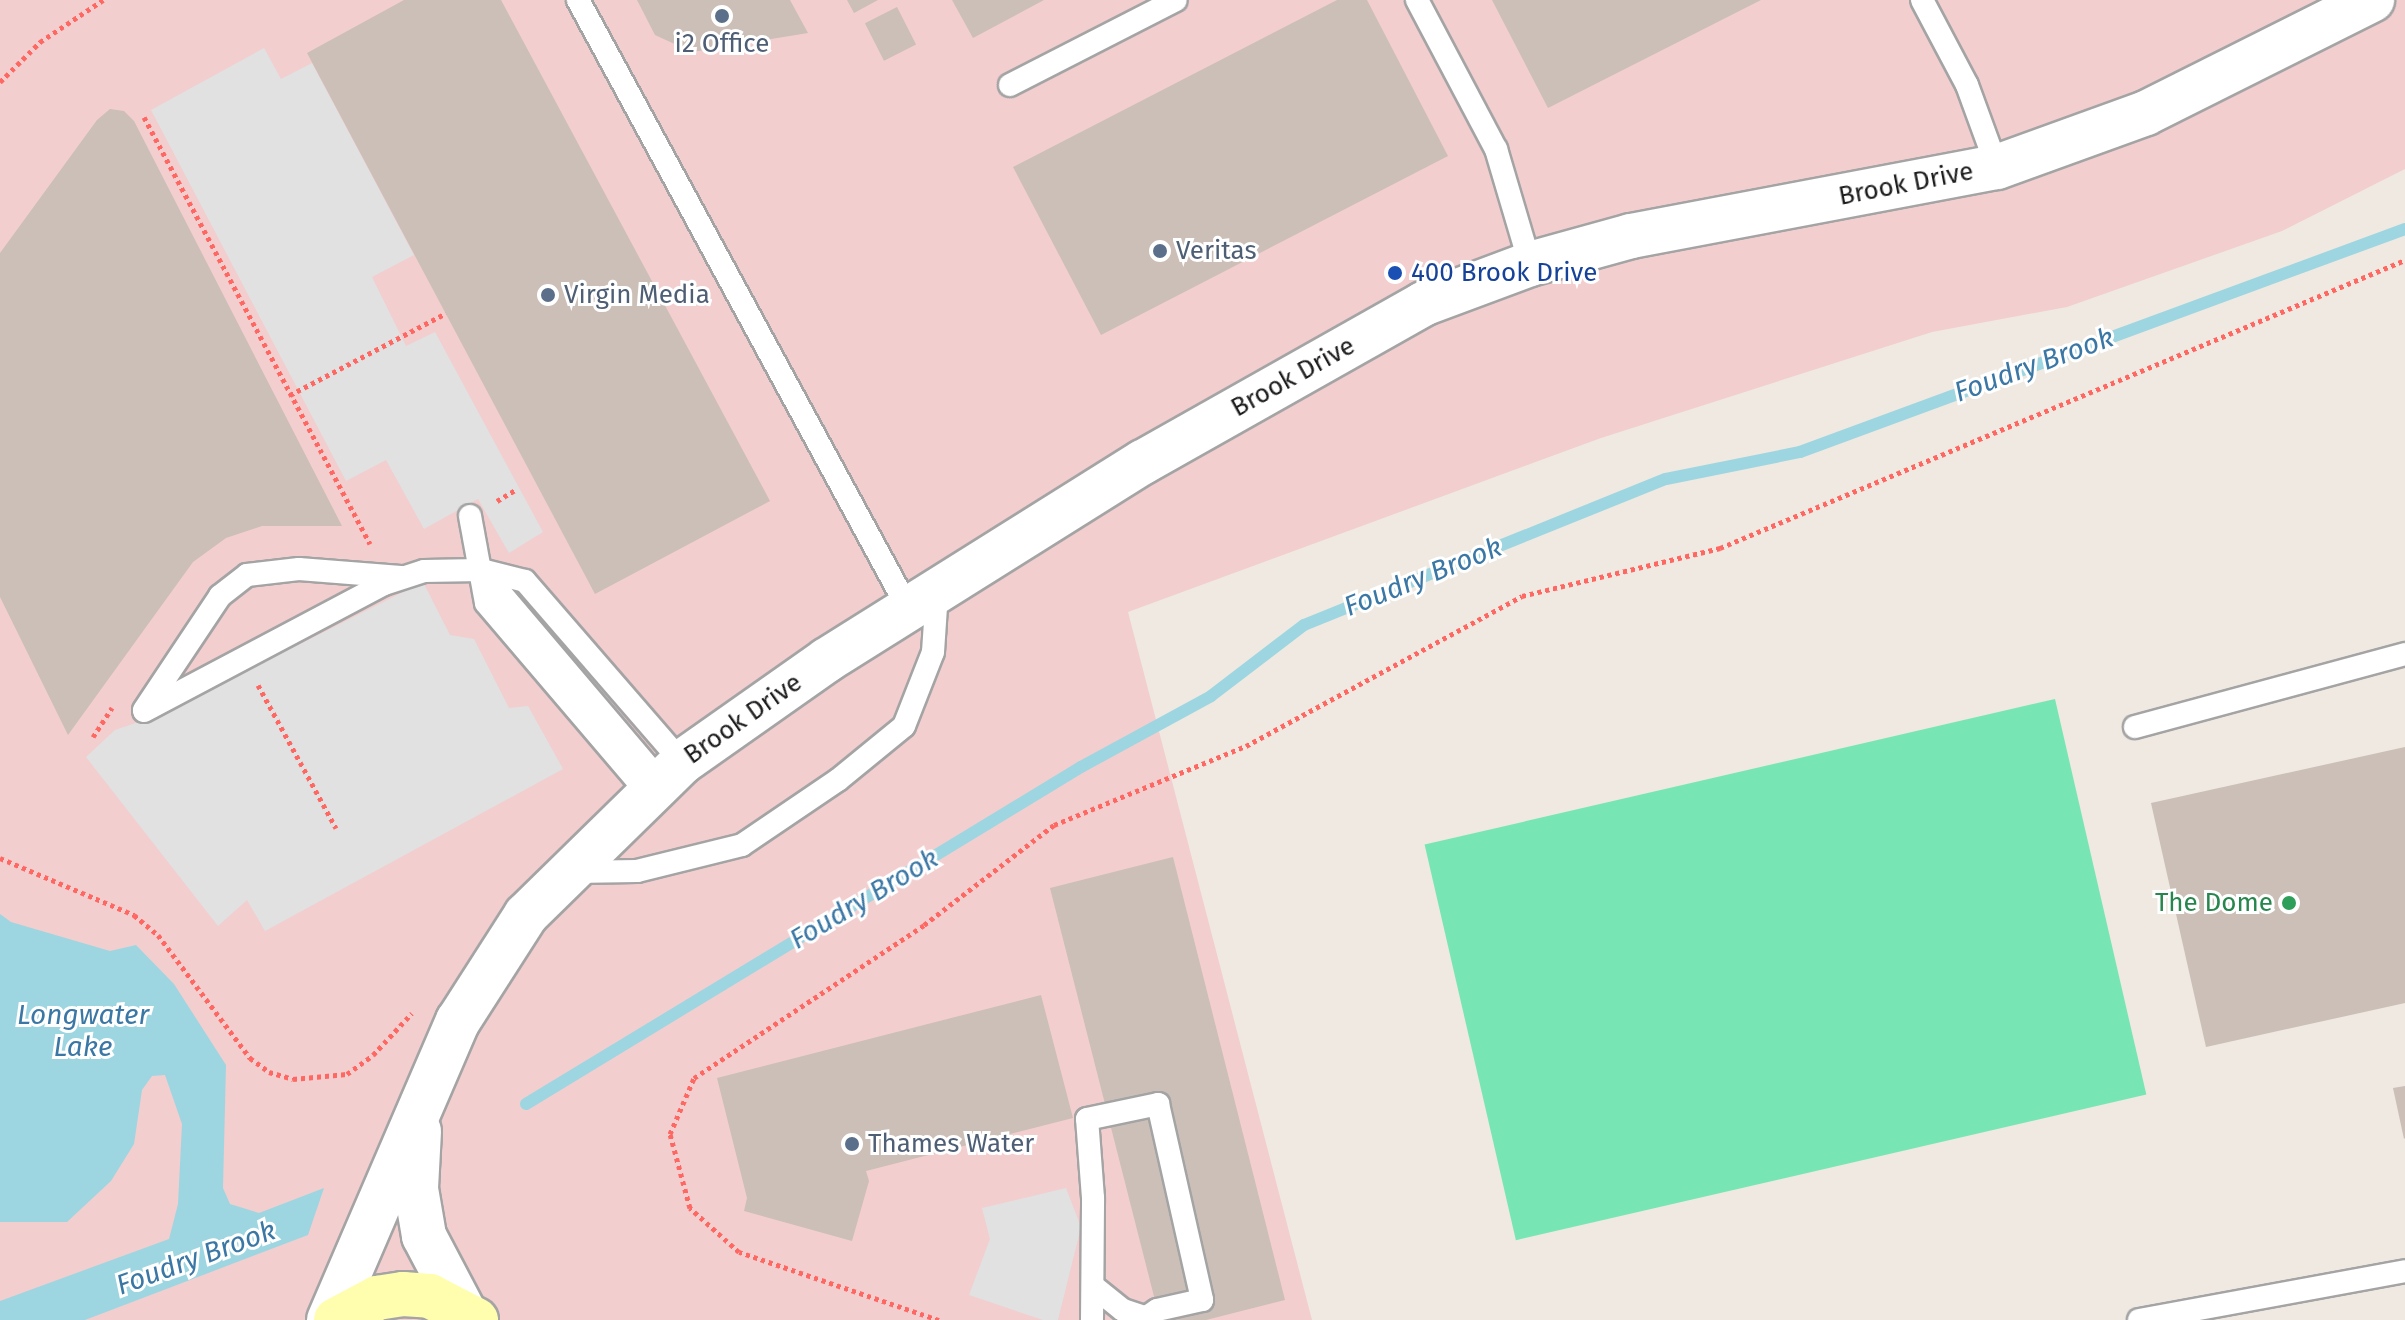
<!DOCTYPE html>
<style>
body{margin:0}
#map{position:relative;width:2405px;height:1320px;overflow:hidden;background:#efe9e1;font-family:"Fira Sans",sans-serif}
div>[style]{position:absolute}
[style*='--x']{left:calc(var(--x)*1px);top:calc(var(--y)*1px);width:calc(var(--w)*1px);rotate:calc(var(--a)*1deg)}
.commercial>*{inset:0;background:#f2cecf}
.pitch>*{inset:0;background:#77e6b4;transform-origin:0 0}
.parking>*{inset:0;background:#e1e1e1}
.water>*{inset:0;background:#9dd6e1}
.stream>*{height:12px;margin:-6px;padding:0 6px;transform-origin:6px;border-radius:6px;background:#9dd6e1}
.building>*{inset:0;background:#cbbfb7;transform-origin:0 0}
.path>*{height:5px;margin-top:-2.5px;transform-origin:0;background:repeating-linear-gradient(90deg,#ff6862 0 4px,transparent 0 8px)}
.roads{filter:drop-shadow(2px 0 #a4a4a4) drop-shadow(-2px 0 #a4a4a4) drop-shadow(0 2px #a4a4a4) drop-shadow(0 -2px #a4a4a4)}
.lane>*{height:22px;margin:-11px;padding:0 11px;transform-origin:11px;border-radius:11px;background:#fff}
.street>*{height:44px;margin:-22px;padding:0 22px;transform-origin:22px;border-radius:22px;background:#fff}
.secondary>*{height:44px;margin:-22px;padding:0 22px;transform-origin:22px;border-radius:22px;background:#fffeaf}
.dots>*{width:22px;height:22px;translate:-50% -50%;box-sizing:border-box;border:4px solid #fff;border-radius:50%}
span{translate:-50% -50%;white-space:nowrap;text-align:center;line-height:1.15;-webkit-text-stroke:6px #fff;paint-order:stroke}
.service-label{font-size:26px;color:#4e5e75}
.left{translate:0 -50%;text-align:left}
.street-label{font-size:26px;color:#1d1d1d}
.transit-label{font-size:26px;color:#164399}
.leisure-label{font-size:26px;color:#27864d}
.right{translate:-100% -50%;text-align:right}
.water-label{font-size:28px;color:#3b77a5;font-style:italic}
</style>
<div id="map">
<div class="commercial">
<div style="clip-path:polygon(0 0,2405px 0,2405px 169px,2282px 231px,2067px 307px,1932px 332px,1601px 438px,1128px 612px,1312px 1320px,0 1320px)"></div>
</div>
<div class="pitch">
<div style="left:2055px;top:699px;width:406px;height:647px;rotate:77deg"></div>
</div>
<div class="parking">
<div style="clip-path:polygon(264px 48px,281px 79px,312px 63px,414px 255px,372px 277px,406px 346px,435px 332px,543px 532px,509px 553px,478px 499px,424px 529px,386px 460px,346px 481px,151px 110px)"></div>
<div style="clip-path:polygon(423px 582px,450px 635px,474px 639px,509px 708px,528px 706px,563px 769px,265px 931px,247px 900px,218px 926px,86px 757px,115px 730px,159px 715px)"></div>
<div style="clip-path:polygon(1066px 1188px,1081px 1227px,1058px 1320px,1043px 1320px,969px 1295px,990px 1239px,982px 1208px)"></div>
</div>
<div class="water">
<div style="clip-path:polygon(0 914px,11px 922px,110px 951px,136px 945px,174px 984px,226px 1065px,223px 1188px,230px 1204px,259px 1213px,324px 1188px,308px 1235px,85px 1320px,0 1320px,0 1301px,169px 1239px,178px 1204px,182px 1124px,165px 1075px,152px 1076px,142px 1090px,134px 1144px,111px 1181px,67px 1222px,0 1222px)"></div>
</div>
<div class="stream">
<div style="--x:526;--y:1104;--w:649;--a:-31.27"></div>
<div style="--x:1081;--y:767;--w:148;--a:-28.6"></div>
<div style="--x:1211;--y:696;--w:117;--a:-37.4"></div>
<div style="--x:1304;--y:625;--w:390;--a:-22"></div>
<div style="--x:1666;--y:479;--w:137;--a:-11.4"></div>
<div style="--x:1800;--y:452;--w:645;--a:-20.23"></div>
</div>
<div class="building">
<div style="clip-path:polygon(404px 0,501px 0,770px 501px,595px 594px,307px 53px)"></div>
<div style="clip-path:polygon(637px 0,790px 0,808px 33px,692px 52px,655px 35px)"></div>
<div style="clip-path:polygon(847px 0,878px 0,854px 13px)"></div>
<div style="clip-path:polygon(952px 0,1044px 0,973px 38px)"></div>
<div style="clip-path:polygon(1337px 0,1367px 0,1448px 156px,1101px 335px,1013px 167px)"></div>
<div style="clip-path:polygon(1492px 0,1761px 0,1548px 108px)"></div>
<div style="left:897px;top:7px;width:42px;height:36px;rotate:63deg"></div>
<div style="clip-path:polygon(110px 109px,124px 111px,134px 121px,342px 526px,262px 526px,226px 538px,193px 562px,68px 735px,0 597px,0 253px,97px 120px)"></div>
<div style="clip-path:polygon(2405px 747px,2405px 1003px,2206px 1047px,2151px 803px)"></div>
<div style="clip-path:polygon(1173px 857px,1285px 1300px,1206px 1320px,1160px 1320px,1050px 888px)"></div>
<div style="clip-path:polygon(1041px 995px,1073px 1118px,866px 1171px,869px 1181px,852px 1241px,744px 1211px,747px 1198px,717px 1078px)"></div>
<div style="clip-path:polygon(2405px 1086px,2405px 1138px,2404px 1139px,2393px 1088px)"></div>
</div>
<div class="path">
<div style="--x:0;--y:82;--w:57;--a:-45"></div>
<div style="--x:40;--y:42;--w:76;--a:-33.7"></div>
<div style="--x:144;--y:117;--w:483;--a:62.1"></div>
<div style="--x:290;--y:395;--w:176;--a:-27.7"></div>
<div style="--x:497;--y:501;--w:21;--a:-31"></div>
<div style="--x:258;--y:685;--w:163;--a:61.4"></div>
<div style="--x:93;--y:737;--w:35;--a:-57"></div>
<div style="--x:0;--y:858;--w:146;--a:23"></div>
<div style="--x:134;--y:915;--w:31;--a:40"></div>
<div style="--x:158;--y:935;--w:154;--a:53.2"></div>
<div style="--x:250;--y:1058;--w:24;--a:36"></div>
<div style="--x:269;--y:1072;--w:25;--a:16"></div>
<div style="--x:293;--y:1079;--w:54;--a:-5.3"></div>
<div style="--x:347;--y:1074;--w:32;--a:-36"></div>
<div style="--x:373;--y:1055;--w:57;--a:-47.1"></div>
<div style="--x:939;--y:1320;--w:211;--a:-161.2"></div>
<div style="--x:739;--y:1252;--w:66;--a:-138.1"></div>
<div style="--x:690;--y:1208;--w:77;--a:-105.1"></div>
<div style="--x:670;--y:1134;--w:61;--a:-66.8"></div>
<div style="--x:694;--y:1078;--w:276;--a:-33.6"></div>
<div style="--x:924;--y:925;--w:164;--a:-37.6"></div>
<div style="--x:1054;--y:825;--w:208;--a:-22.4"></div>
<div style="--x:1246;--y:746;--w:314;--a:-28.5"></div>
<div style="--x:1522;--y:596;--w:204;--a:-13.6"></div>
<div style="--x:1720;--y:548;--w:743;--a:-22.8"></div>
</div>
<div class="roads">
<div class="lane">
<div style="--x:578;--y:0;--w:692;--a:61.51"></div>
<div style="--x:1417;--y:0;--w:169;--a:62.1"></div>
<div style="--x:1496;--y:149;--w:120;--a:73.5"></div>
<div style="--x:1922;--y:0;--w:96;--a:62.1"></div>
<div style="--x:1967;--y:85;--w:87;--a:69.9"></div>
<div style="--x:1010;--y:85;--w:186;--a:-27.1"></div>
<div style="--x:470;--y:516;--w:88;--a:79.6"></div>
<div style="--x:486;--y:603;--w:248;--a:49.6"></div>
<div style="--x:482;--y:571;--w:275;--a:49.7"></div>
<div style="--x:144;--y:710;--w:137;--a:-56.3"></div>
<div style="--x:220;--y:596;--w:34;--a:-38"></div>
<div style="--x:247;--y:575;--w:52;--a:-6.6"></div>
<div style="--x:299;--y:569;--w:102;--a:4.5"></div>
<div style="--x:144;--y:711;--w:272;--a:-27.9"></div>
<div style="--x:384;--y:584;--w:42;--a:-18"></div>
<div style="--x:424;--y:571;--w:57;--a:-1"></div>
<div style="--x:481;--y:570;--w:45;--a:14"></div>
<div style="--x:525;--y:581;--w:240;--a:49.1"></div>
<div style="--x:2135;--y:727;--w:280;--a:-15.1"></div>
<div style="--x:573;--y:872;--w:64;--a:-0.9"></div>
<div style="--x:637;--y:871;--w:108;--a:-13.9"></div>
<div style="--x:742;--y:845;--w:116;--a:-34.1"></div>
<div style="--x:838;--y:780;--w:85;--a:-39.3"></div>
<div style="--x:904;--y:726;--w:79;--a:-68.6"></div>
<div style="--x:933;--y:652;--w:61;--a:-86.2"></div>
<div style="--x:1093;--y:1286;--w:38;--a:39"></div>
<div style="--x:1123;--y:1310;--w:23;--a:18"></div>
<div style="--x:1092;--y:1320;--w:122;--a:-89.5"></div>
<div style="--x:1093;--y:1198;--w:79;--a:-94.3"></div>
<div style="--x:1087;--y:1119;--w:73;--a:-11.9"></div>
<div style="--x:1158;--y:1104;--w:201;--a:77.3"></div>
<div style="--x:1202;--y:1300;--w:46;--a:167.5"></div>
<div style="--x:1157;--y:1310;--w:18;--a:146"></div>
<div style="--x:2139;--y:1320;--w:270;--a:-10.4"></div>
</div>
<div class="street">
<div style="--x:419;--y:1131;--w:58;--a:93"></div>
<div style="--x:416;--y:1189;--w:48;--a:80.3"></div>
<div style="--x:424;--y:1236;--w:81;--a:62.2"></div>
<div style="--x:329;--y:1320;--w:326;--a:-66.7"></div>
<div style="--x:458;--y:1021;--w:126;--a:-57.3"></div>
<div style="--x:526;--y:915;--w:219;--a:-44.4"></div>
<div style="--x:682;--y:762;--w:177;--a:-35.1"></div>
<div style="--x:827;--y:660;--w:373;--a:-32.1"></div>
<div style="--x:1143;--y:462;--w:322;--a:-29.4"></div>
<div style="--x:1423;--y:304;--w:114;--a:-20.5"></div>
<div style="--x:1530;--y:264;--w:105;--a:-15.5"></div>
<div style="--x:1631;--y:236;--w:372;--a:-10.7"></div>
<div style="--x:1997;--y:167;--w:158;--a:-19.9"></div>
<div style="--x:2146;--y:113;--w:253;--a:-26.6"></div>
</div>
<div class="secondary">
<div style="--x:336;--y:1320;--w:47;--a:-28.2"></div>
<div style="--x:377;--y:1298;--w:26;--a:-9"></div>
<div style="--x:403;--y:1294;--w:27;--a:4"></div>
<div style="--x:430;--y:1296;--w:52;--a:27.6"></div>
</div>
</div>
<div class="dots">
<div style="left:722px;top:16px;background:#5c6f8a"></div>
<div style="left:1160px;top:251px;background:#5c6f8a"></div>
<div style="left:1395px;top:273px;background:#1a4fb4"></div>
<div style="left:548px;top:295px;background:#5c6f8a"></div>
<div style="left:2289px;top:903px;background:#2e9e5b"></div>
<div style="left:852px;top:1144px;background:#5c6f8a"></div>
</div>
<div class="service-label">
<span style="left:722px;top:44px">i2 Office</span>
<span class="left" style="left:1176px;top:251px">Veritas</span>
<span class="left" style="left:564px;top:295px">Virgin Media</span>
<span class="left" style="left:868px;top:1144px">Thames Water</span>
</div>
<div class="street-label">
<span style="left:1906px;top:184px;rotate:-11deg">Brook Drive</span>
<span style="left:1293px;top:377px;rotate:-29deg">Brook Drive</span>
<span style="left:743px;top:719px;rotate:-35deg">Brook Drive</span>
</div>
<div class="transit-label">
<span class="left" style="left:1411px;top:273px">400 Brook Drive</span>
</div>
<div class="leisure-label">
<span class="right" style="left:2273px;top:903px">The Dome</span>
</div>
<div class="water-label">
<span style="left:2034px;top:365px;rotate:-20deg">Foudry Brook</span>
<span style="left:1423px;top:577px;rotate:-22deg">Foudry Brook</span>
<span style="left:864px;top:899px;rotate:-31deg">Foudry Brook</span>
<span style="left:83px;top:1031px">Longwater<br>Lake</span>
<span style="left:196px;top:1258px;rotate:-20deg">Foudry Brook</span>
</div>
</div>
